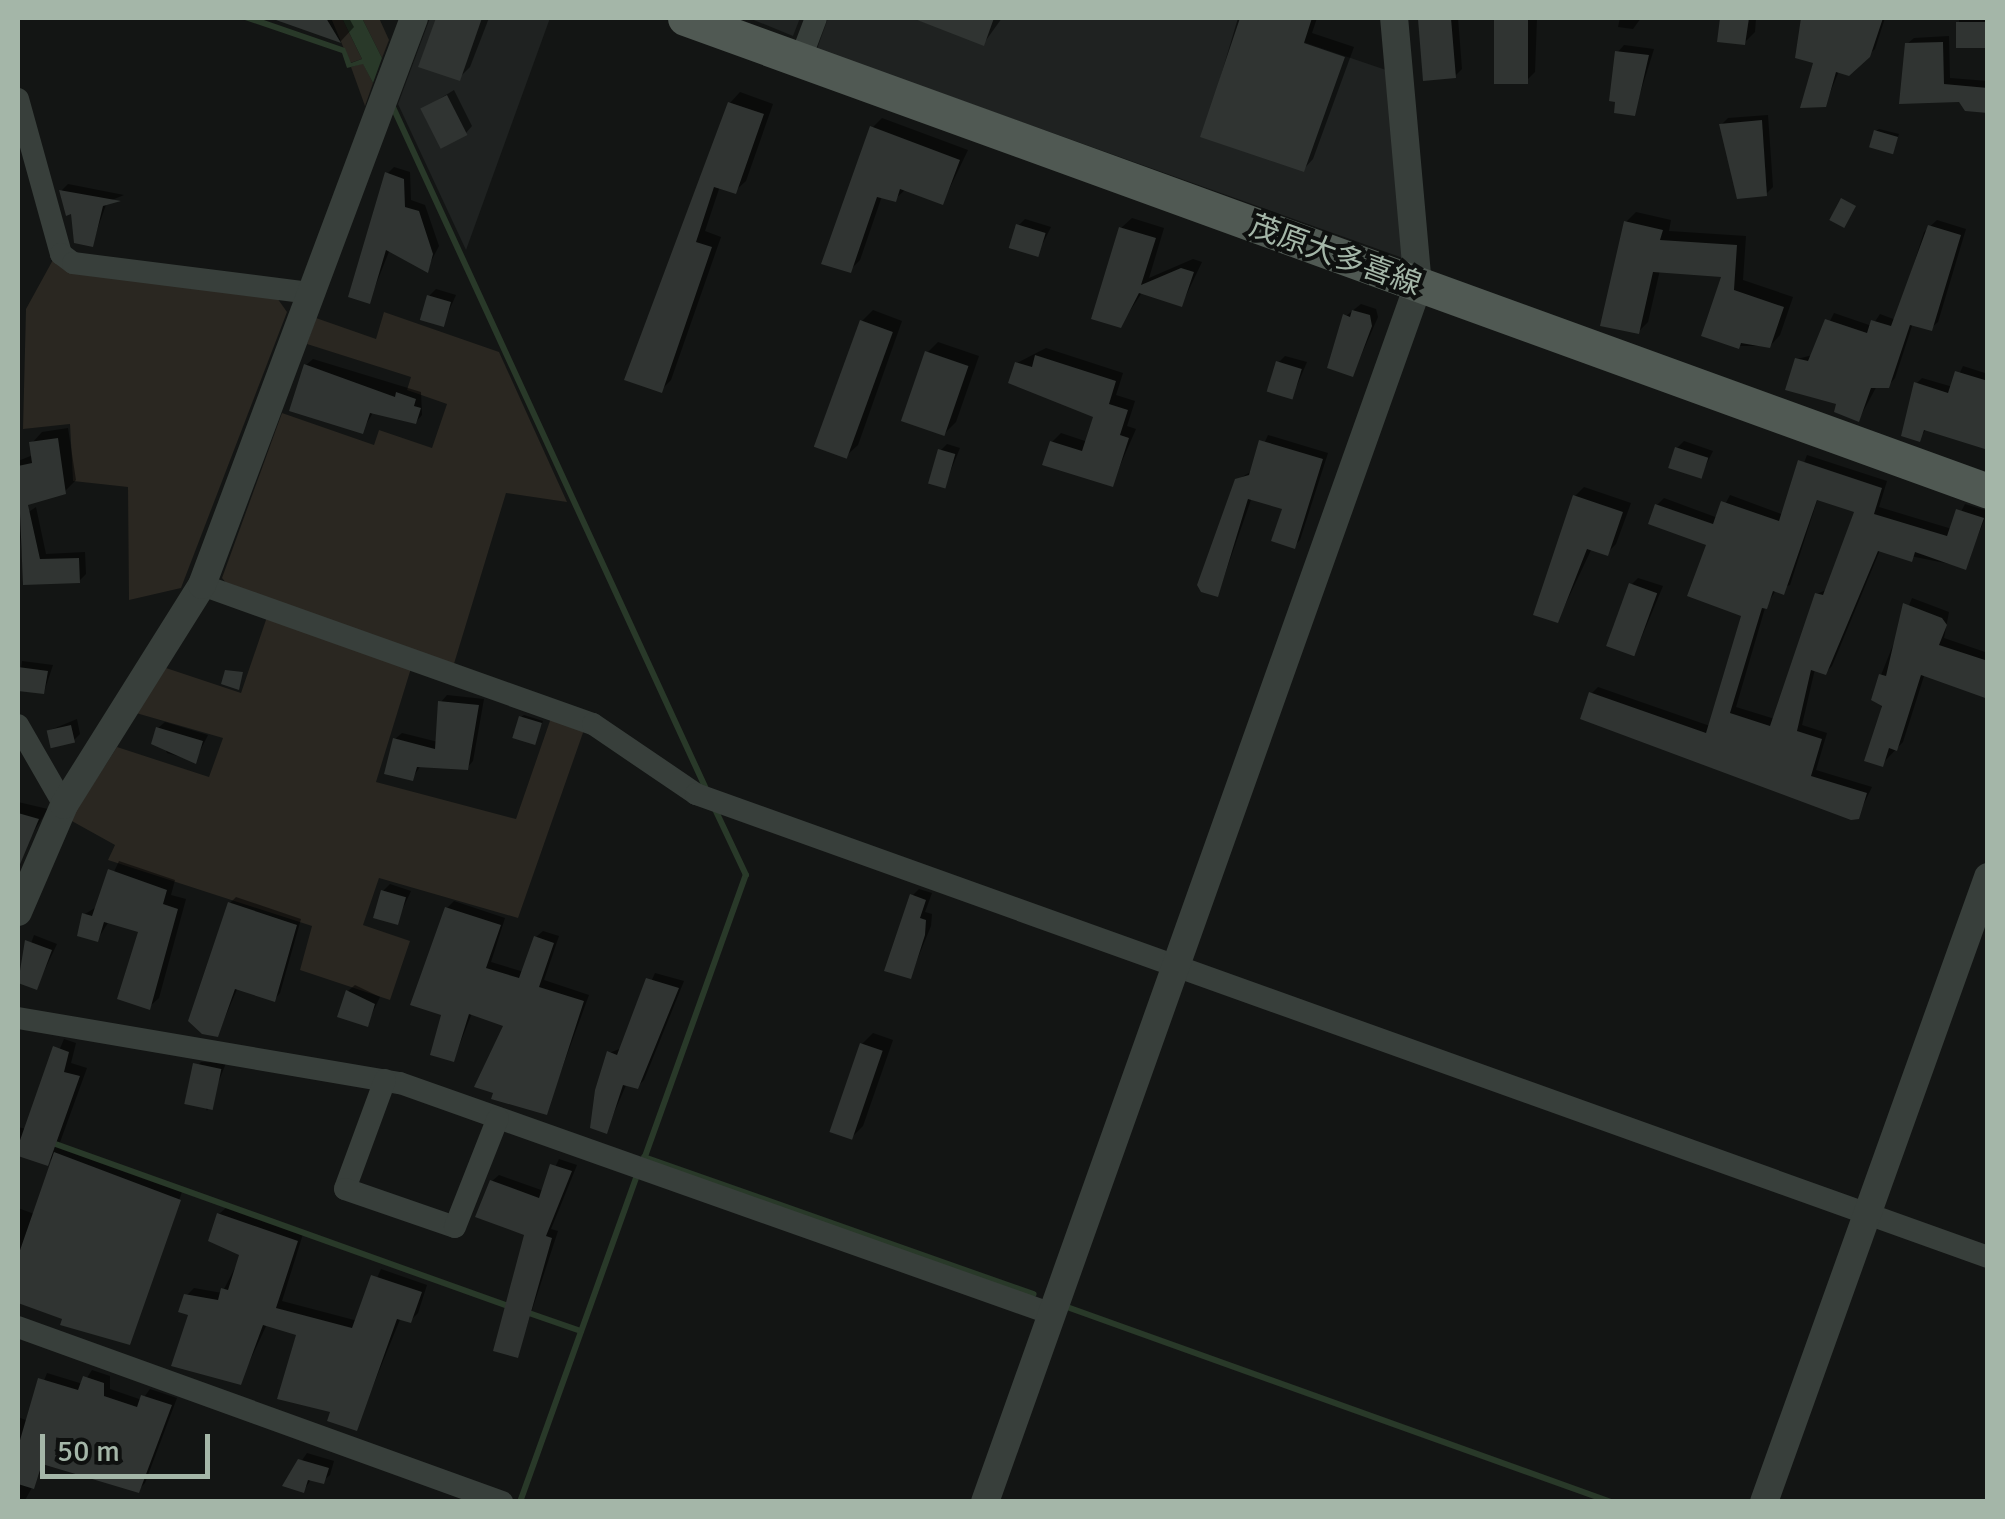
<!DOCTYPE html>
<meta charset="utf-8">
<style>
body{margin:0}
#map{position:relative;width:2005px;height:1519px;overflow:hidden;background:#131514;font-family:Signika,"Noto Sans JP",sans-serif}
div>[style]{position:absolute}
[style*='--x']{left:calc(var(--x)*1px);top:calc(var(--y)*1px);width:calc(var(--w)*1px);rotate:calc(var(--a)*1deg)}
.built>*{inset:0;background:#1f2221}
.green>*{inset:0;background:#2a2721}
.water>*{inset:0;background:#293929}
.shadow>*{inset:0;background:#0007;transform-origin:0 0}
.stream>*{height:6px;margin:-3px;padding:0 3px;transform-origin:3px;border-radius:3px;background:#293929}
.building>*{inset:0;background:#303432;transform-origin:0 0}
.minor>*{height:22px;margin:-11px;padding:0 11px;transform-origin:11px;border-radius:11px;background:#383f3b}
.tertiary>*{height:28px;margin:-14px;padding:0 14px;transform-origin:14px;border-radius:14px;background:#383f3b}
.primary>*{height:35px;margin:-17.5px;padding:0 17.5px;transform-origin:17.5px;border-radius:17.5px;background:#505953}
span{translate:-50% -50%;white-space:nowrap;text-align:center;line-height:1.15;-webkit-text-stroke:8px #0e100f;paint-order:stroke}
.street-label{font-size:30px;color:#a4b6a8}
.frame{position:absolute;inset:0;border:20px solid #a4b6a8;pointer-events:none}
.scale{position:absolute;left:40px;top:1434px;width:170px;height:45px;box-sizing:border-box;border:5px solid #a4b6a8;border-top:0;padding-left:12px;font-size:30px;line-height:35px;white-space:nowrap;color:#a4b6a8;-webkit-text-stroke:8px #0e100f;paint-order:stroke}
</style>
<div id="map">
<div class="built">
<div style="clip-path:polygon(430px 18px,550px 18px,466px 250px,398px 104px)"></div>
<div style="clip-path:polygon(749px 18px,800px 18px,793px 36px)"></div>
<div style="clip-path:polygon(828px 18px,1233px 18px,1386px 70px,1403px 258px,817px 49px)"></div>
</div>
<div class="green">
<div style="clip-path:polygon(331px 18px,342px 18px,362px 59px,350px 63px)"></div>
<div style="clip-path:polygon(362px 18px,379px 18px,389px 40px,382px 58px)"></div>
<div style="clip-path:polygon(363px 63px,373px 83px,365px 106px,351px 67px)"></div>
<div style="clip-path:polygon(54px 258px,275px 295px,287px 312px,181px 588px,129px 600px,128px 487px,73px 481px,70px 424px,23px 429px,26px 309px)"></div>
<div style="clip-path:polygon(384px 312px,499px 352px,567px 502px,506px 493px,453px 667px,232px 590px,222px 578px,282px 413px,374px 445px,379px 430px,432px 448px,447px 404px,407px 390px,411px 377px,307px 344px,316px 318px,376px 339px)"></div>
<div style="clip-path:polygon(268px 614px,412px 665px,376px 782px,516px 819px,552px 715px,585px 727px,518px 918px,379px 878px,363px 925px,410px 941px,390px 1000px,300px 970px,312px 926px,108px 860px,115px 845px,70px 820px,117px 747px,209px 777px,223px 738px,136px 713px,166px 668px,241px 693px)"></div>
</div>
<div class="water">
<div style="clip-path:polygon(239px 18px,258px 18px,345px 48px,351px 63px,362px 59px,342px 18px,362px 18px,382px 58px,373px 83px,363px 64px,347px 68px,342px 53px)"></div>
</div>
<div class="shadow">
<div style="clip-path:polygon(276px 18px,349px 18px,354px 27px,341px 41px)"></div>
<div style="clip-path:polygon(438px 18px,489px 18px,470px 67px,459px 78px,422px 65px)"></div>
<div style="clip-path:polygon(912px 18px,1002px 18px,984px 43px)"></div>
<div style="clip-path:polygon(1238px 18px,1317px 18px,1312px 33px,1354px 47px,1313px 159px,1303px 170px,1203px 136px)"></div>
<div style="clip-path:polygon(1421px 18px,1458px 18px,1462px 69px,1455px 76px,1426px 78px)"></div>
<div style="clip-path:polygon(1497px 18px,1537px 18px,1535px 72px,1524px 83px,1494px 82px)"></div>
<div style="clip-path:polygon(1620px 18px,1641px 18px,1633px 29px,1618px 27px)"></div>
<div style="clip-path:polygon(1723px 18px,1756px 18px,1755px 32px,1744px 43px,1720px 40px)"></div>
<div style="clip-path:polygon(1804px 18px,1885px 18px,1875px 49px,1848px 74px,1839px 71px,1825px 105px,1816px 61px,1798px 56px)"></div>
<div style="left:1959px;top:18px;width:29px;height:29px"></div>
<div style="clip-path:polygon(1949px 36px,1950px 78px,1988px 81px,1988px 110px,1961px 99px,1902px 102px,1907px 44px,1914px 38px)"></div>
<div style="clip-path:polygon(1624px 45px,1654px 49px,1634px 113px,1618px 52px)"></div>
<div style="clip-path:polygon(454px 90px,472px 126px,466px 133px,423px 109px)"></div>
<div style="clip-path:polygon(740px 92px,773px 104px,746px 181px,735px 191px,720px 186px,705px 231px,721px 237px,671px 380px,661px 390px,627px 378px,730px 103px)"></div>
<div style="clip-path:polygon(1768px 115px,1773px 187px,1766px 194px,1721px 125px,1728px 118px)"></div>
<div style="clip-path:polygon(882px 118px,968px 150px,943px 202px,906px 189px,895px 199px,882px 196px,860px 260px,850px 270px,872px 128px)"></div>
<div style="clip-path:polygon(1879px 129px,1899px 134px,1892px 151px,1876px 131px)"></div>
<div style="clip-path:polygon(394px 167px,410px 172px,411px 200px,425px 205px,439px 246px,427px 269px,390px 249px,369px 302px,387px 174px)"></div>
<div style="clip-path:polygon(68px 184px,124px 195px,107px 202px,92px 244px,73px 211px,68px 212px,62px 190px)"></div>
<div style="clip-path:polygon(1636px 212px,1671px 220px,1669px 231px,1746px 236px,1743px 280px,1793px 297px,1780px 335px,1770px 346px,1739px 346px,1724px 274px,1660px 270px,1648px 322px,1638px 332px,1626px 222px)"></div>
<div style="clip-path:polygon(1132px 218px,1164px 228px,1149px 278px,1193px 259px,1202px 262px,1182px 304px,1143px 291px,1120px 326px,1121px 228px)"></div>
<div style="clip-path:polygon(1025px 219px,1051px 227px,1038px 253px,1018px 226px)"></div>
<div style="clip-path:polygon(1937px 220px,1966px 229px,1938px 322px,1931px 328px,1913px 323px,1895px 378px,1889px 385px,1879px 382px,1859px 419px,1797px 359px,1813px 355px,1834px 313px,1872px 326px,1880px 314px,1896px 320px,1924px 232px)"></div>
<div style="clip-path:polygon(436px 289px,456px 295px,443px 324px,429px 296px)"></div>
<div style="clip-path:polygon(1361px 304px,1376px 309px,1378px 317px,1353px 374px,1346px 316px)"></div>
<div style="clip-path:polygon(873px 310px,902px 321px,858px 445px,847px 455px,862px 321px)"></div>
<div style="clip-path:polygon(938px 342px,979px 356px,956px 422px,945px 433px,928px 352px)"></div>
<div style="clip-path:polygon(1046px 348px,1123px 373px,1116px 395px,1135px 401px,1127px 426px,1136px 429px,1112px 484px,1052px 442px,1061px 433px,1088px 442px,1097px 415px,1017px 363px)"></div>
<div style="clip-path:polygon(1285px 356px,1307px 362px,1292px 397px,1279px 362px)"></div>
<div style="clip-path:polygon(313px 359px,421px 392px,422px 415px,416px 422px,374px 411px,362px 431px,306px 365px)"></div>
<div style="clip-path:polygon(1963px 366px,1988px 374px,1988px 447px,1927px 428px,1919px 439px,1916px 384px,1922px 378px,1953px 387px)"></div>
<div style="clip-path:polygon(68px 428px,76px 480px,65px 491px,18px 504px,18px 461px,33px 455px,32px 443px,42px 432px)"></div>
<div style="clip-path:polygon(1268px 435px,1328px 453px,1300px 540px,1294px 546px,1285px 508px,1252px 497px,1218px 594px,1237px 480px,1252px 471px)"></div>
<div style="clip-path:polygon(1684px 441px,1713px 451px,1700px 477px,1677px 448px)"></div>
<div style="clip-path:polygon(947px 444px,960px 448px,944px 487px,941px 450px)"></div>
<div style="clip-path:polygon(evenodd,1807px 455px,1887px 481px,1879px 507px,1952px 529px,1965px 504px,1988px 511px,1965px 567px,1880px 550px,1832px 666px,1826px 672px,1815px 669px,1802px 725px,1827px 733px,1816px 770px,1872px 787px,1858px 816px,1591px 694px,1598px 687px,1710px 726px,1745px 614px,1709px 543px,1657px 505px,1664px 498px,1718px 518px,1730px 495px,1784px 515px,1807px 455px,1818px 498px,1857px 511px,1828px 589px,1817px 594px,1775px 719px,1736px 707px,1765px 608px,1776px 590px,1790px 585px,1818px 498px)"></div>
<div style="clip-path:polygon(1584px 487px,1631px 503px,1616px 544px,1607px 553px,1592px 548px,1558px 620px,1575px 496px)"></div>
<div style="clip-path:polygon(36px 507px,46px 554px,85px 552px,86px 574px,79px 581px,25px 583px,18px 519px)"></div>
<div style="clip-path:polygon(1638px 578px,1663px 586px,1635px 653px,1632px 584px)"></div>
<div style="clip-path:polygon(1912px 598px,1949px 612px,1944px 638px,1988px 653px,1988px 697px,1925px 673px,1903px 742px,1882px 764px,1881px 675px)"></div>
<div style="clip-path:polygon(22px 661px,53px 665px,44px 692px,18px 688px)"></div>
<div style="clip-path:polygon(447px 695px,484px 699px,473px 761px,467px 768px,421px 765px,412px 779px,395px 739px,402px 733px,438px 742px,441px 702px)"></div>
<div style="clip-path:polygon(524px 715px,543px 721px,534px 742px,521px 717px)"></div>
<div style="clip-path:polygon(77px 719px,80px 734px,73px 741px,48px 731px)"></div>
<div style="clip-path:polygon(165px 722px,208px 735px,195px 761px,167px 753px,158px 728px)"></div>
<div style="clip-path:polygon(18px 802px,48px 809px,26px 844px,18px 843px)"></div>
<div style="clip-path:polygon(119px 861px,175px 880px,171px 895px,186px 899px,159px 998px,149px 1007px,141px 930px,109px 921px,98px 939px,85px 914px,98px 906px)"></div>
<div style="clip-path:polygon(390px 884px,411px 891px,396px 923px,383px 891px)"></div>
<div style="clip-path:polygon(919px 889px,932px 893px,925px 912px,932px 914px,931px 926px,910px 977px,912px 896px)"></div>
<div style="clip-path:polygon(236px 897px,301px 919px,280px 993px,275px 999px,238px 987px,218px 1034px,230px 903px)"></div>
<div style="clip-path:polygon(454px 901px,505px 918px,491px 962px,524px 972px,536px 937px,543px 931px,559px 936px,544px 980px,589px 995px,546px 1112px,506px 1024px,472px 1013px,454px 1059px,444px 1013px,447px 908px)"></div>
<div style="clip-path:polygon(34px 935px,57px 944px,36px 988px,18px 980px)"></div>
<div style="clip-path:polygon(655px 973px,684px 981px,644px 1080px,637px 1087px,627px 1083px,606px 1131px,609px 1053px,622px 1048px)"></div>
<div style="clip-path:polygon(355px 985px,380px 997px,367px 1024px,348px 991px)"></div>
<div style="clip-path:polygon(873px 1033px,893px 1040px,863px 1126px,852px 1137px,862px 1044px)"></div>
<div style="clip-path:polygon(64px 1039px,76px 1043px,71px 1063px,87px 1068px,59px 1145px,183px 1189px,129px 1342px,18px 1302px,18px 1208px,37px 1215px,56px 1155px,47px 1163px,18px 1153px,18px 1127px,26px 1129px)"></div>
<div style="clip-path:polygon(201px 1062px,226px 1063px,207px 1111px,194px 1069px)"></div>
<div style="clip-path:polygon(559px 1159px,577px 1165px,551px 1229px,558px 1231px,517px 1356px,527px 1234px,492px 1181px,499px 1175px,544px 1191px)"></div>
<div style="clip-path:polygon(227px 1207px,303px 1234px,282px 1301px,358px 1321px,381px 1269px,427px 1285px,418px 1313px,411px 1320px,401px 1317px,356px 1428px,333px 1410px,299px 1334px,267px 1324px,240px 1382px,191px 1314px,186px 1296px,194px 1288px,222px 1293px,242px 1254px,219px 1214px)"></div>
<div style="clip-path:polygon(92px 1370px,110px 1376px,110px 1389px,142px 1400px,150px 1389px,177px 1398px,145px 1483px,138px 1490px,46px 1462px,24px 1502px,18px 1502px,18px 1417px,28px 1421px,47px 1373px,83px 1384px)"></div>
<div style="clip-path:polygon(307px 1453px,334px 1461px,330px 1475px,323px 1481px,312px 1478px,304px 1490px,285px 1485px)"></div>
</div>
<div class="stream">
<div style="--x:392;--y:105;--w:753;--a:65.34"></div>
<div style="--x:50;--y:1142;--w:487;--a:19.7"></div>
<div style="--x:644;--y:1157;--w:413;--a:19.4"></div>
<div style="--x:643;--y:1162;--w:305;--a:-70.3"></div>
<div style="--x:746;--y:875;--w:73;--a:-115.2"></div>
<div style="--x:1067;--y:1307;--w:578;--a:19.72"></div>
<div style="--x:526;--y:1312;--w:58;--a:19.1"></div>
<div style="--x:520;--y:1502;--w:350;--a:-70.3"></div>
</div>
<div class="building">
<div style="clip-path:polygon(276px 18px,326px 18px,341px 43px,276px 20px)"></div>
<div style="clip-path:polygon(436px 18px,482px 18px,460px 81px,418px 67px)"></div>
<div style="clip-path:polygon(912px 18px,994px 18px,984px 46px)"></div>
<div style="clip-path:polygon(1240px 18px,1312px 18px,1304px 43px,1345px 57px,1304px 172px,1200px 137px)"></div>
<div style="clip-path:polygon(1436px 18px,1451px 18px,1456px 78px,1423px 81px,1418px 19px)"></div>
<div style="left:1494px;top:18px;width:34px;height:66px"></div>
<div style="clip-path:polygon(1720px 18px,1749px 18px,1745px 45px,1717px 42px)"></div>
<div style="clip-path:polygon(1801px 18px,1883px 18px,1870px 57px,1849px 76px,1836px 72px,1826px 107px,1800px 108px,1813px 63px,1795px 58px)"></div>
<div style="left:1988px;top:22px;width:26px;height:32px;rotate:90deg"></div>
<div style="clip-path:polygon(1943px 42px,1944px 84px,1988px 88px,1988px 113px,1965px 111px,1959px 102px,1899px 104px,1905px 43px)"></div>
<div style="clip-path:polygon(1615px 51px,1649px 55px,1635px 116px,1614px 113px,1615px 102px,1609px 101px)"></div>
<div style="left:447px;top:95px;width:45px;height:30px;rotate:63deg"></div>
<div style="clip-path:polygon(728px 102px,764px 114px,736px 194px,714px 187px,696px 242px,712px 247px,662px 393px,624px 380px)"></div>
<div style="clip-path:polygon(1762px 120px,1767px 196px,1737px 199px,1719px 124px)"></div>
<div style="clip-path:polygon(870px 126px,960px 160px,943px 205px,900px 189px,896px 202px,877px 197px,851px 273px,821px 264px)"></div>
<div style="left:1874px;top:130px;width:25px;height:18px;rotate:16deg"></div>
<div style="clip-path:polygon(385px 172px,404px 179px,405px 207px,419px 211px,433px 254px,428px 273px,386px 250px,370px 304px,348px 297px)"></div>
<div style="clip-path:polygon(59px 190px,121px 201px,103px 206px,93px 247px,74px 243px,71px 214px,66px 216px)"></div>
<div style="left:1841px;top:198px;width:17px;height:25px;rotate:28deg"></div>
<div style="clip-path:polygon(1624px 221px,1663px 230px,1660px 240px,1737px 245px,1734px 290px,1784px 307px,1770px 348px,1741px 343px,1739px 349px,1701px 336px,1721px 277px,1653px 272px,1639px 334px,1600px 326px)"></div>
<div style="left:1016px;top:224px;width:31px;height:25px;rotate:17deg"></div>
<div style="clip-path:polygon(1928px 225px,1961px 235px,1932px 331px,1910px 325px,1889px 388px,1871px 388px,1859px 422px,1834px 412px,1836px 404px,1785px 390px,1795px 358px,1808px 361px,1825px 319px,1867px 333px,1871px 320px,1891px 326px)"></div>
<div style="clip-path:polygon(1119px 227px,1156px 238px,1141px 285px,1181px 268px,1194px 272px,1182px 307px,1139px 293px,1121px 328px,1091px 319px)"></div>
<div style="left:427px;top:295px;width:25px;height:26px;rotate:16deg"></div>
<div style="clip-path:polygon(1352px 310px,1370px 315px,1372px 326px,1353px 377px,1327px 368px,1343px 314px,1350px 317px)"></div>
<div style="left:860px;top:320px;width:35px;height:135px;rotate:20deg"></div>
<div style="left:925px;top:351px;width:46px;height:74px;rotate:19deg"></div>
<div style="clip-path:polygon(1035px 355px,1116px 381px,1109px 404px,1128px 410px,1120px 435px,1129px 438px,1113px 487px,1042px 465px,1050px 441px,1082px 451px,1093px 417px,1008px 383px,1015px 362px,1032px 367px)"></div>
<div style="left:1276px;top:361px;width:27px;height:32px;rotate:17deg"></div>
<div style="clip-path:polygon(304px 364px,395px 397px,396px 392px,416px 399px,414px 406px,421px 408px,416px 424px,370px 413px,363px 434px,289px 411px)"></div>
<div style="clip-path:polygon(1955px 371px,1988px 381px,1988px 450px,1924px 430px,1920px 442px,1901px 436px,1914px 382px,1948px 393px)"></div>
<div style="clip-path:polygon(58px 438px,66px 494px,28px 505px,40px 559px,79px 558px,80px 583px,23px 585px,18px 466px,32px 463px,29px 442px)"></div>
<div style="clip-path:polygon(1259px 440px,1323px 459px,1295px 549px,1271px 541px,1282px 509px,1248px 499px,1218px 597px,1201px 592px,1197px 585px,1235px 479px,1249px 475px)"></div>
<div style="left:1675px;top:447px;width:35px;height:22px;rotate:18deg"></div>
<div style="left:938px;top:449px;width:18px;height:36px;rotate:16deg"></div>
<div style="clip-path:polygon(evenodd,1798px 460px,1882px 488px,1874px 514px,1947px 536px,1956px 509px,1984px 518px,1966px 570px,1915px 552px,1912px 562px,1878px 551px,1826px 675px,1811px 670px,1797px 731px,1822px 739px,1811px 776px,1867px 793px,1859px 819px,1851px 820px,1580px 719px,1589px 692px,1706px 733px,1741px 616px,1687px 596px,1706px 545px,1648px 524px,1655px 504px,1713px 524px,1721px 501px,1779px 521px,1798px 460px,1817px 500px,1854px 512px,1823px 595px,1815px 593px,1770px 726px,1730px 713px,1762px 608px,1767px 609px,1773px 591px,1784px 595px,1817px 500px)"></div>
<div style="clip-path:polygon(1573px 495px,1623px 512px,1608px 556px,1587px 549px,1558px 623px,1533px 615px)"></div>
<div style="left:1629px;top:583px;width:30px;height:67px;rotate:20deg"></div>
<div style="clip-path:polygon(1903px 603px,1942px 618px,1947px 625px,1939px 645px,1988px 661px,1988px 699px,1921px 675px,1897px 751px,1889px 748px,1883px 767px,1864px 761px,1882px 706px,1871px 700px,1879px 674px,1886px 676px)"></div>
<div style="clip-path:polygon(18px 667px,48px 671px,44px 694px,18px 691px)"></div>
<div style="clip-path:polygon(225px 670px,243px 672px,239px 690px,221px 684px)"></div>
<div style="clip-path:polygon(438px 701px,479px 705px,468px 770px,417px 767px,413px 781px,384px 774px,393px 738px,435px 749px)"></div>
<div style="left:519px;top:716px;width:24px;height:23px;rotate:17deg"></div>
<div style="left:71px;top:725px;width:18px;height:25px;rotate:77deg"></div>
<div style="clip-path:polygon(156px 727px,203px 741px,196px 764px,151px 744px)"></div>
<div style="clip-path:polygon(18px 813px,39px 819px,18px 869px)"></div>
<div style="clip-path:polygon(108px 869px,167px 890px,163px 904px,178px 909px,150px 1010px,117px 999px,138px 932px,104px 922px,98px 942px,77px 936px,82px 913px,92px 916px)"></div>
<div style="left:381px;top:890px;width:26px;height:29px;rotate:16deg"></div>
<div style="clip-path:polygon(910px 894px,926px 900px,920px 918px,926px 920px,925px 935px,911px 979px,884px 971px)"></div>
<div style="clip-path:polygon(228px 902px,297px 925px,275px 1002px,235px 989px,218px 1037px,202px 1034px,188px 1021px)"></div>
<div style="clip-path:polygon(445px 907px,501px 925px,486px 968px,519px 978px,534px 936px,554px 943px,539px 987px,584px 1001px,547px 1115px,491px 1099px,493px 1093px,474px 1087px,503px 1026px,469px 1014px,454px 1062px,430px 1055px,441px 1015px,410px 1005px)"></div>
<div style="clip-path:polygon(25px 940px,52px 950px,37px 990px,18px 983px)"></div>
<div style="clip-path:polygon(646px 978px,679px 988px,638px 1089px,623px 1085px,607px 1134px,590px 1128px,595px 1090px,607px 1051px,617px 1055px)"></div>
<div style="clip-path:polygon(346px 990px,375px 1004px,368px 1027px,337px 1017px)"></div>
<div style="left:860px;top:1043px;width:24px;height:94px;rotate:19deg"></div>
<div style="clip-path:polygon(53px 1046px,69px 1052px,64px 1072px,80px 1076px,48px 1166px,18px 1156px,18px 1146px)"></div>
<div style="left:193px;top:1063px;width:29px;height:42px;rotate:12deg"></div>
<div style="clip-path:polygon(54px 1152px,181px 1200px,130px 1345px,60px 1325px,62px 1319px,18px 1303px,18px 1256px)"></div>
<div style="clip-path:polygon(550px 1164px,572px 1171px,546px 1236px,552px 1238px,518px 1358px,493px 1351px,524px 1235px,475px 1217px,490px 1180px,539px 1198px)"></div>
<div style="clip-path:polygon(217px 1213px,298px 1241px,276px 1308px,352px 1328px,371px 1275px,422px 1292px,411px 1323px,397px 1319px,357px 1431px,327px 1421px,330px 1412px,277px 1399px,296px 1335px,263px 1325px,241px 1385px,171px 1366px,188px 1315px,178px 1312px,184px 1294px,218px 1300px,221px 1288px,228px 1290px,239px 1255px,208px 1241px)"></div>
<div style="clip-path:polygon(83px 1376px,104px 1383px,104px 1396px,137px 1407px,141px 1395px,172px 1405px,139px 1493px,42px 1464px,34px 1489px,18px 1484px,18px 1447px,38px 1378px,78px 1390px)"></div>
<div style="clip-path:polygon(298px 1459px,329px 1468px,324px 1484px,308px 1480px,304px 1493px,282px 1486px)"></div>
</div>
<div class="minor">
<div style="--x:799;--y:63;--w:48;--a:-69.3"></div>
<div style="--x:18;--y:99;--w:161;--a:74.5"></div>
<div style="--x:61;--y:254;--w:15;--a:37"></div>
<div style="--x:73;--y:263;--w:238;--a:7.2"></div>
<div style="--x:202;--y:585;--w:415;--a:19.6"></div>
<div style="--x:593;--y:724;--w:125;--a:34.2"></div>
<div style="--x:696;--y:794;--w:1372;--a:19.72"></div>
<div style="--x:18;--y:725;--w:92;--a:60.1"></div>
<div style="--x:18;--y:1018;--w:387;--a:9.7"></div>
<div style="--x:400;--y:1083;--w:692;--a:19.51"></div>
<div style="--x:385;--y:1080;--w:116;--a:110.2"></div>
<div style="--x:345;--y:1189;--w:116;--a:19.1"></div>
<div style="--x:455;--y:1227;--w:117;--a:-68.5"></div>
<div style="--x:18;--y:1327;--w:515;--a:19.88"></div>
</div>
<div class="tertiary">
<div style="--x:18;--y:912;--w:116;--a:-66.7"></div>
<div style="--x:64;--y:805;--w:260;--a:-57.9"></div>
<div style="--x:202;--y:585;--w:605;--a:-69.5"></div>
<div style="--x:985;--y:1502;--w:1291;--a:-70.4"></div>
<div style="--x:1418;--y:286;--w:269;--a:-95.1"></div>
<div style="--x:1764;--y:1502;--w:664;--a:-70.28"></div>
</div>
<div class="primary">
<div style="--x:685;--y:18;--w:1386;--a:19.95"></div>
</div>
<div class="street-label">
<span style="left:1335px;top:256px;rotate:20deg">茂原大多喜線</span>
</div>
<div class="frame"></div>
<div class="scale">50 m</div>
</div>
